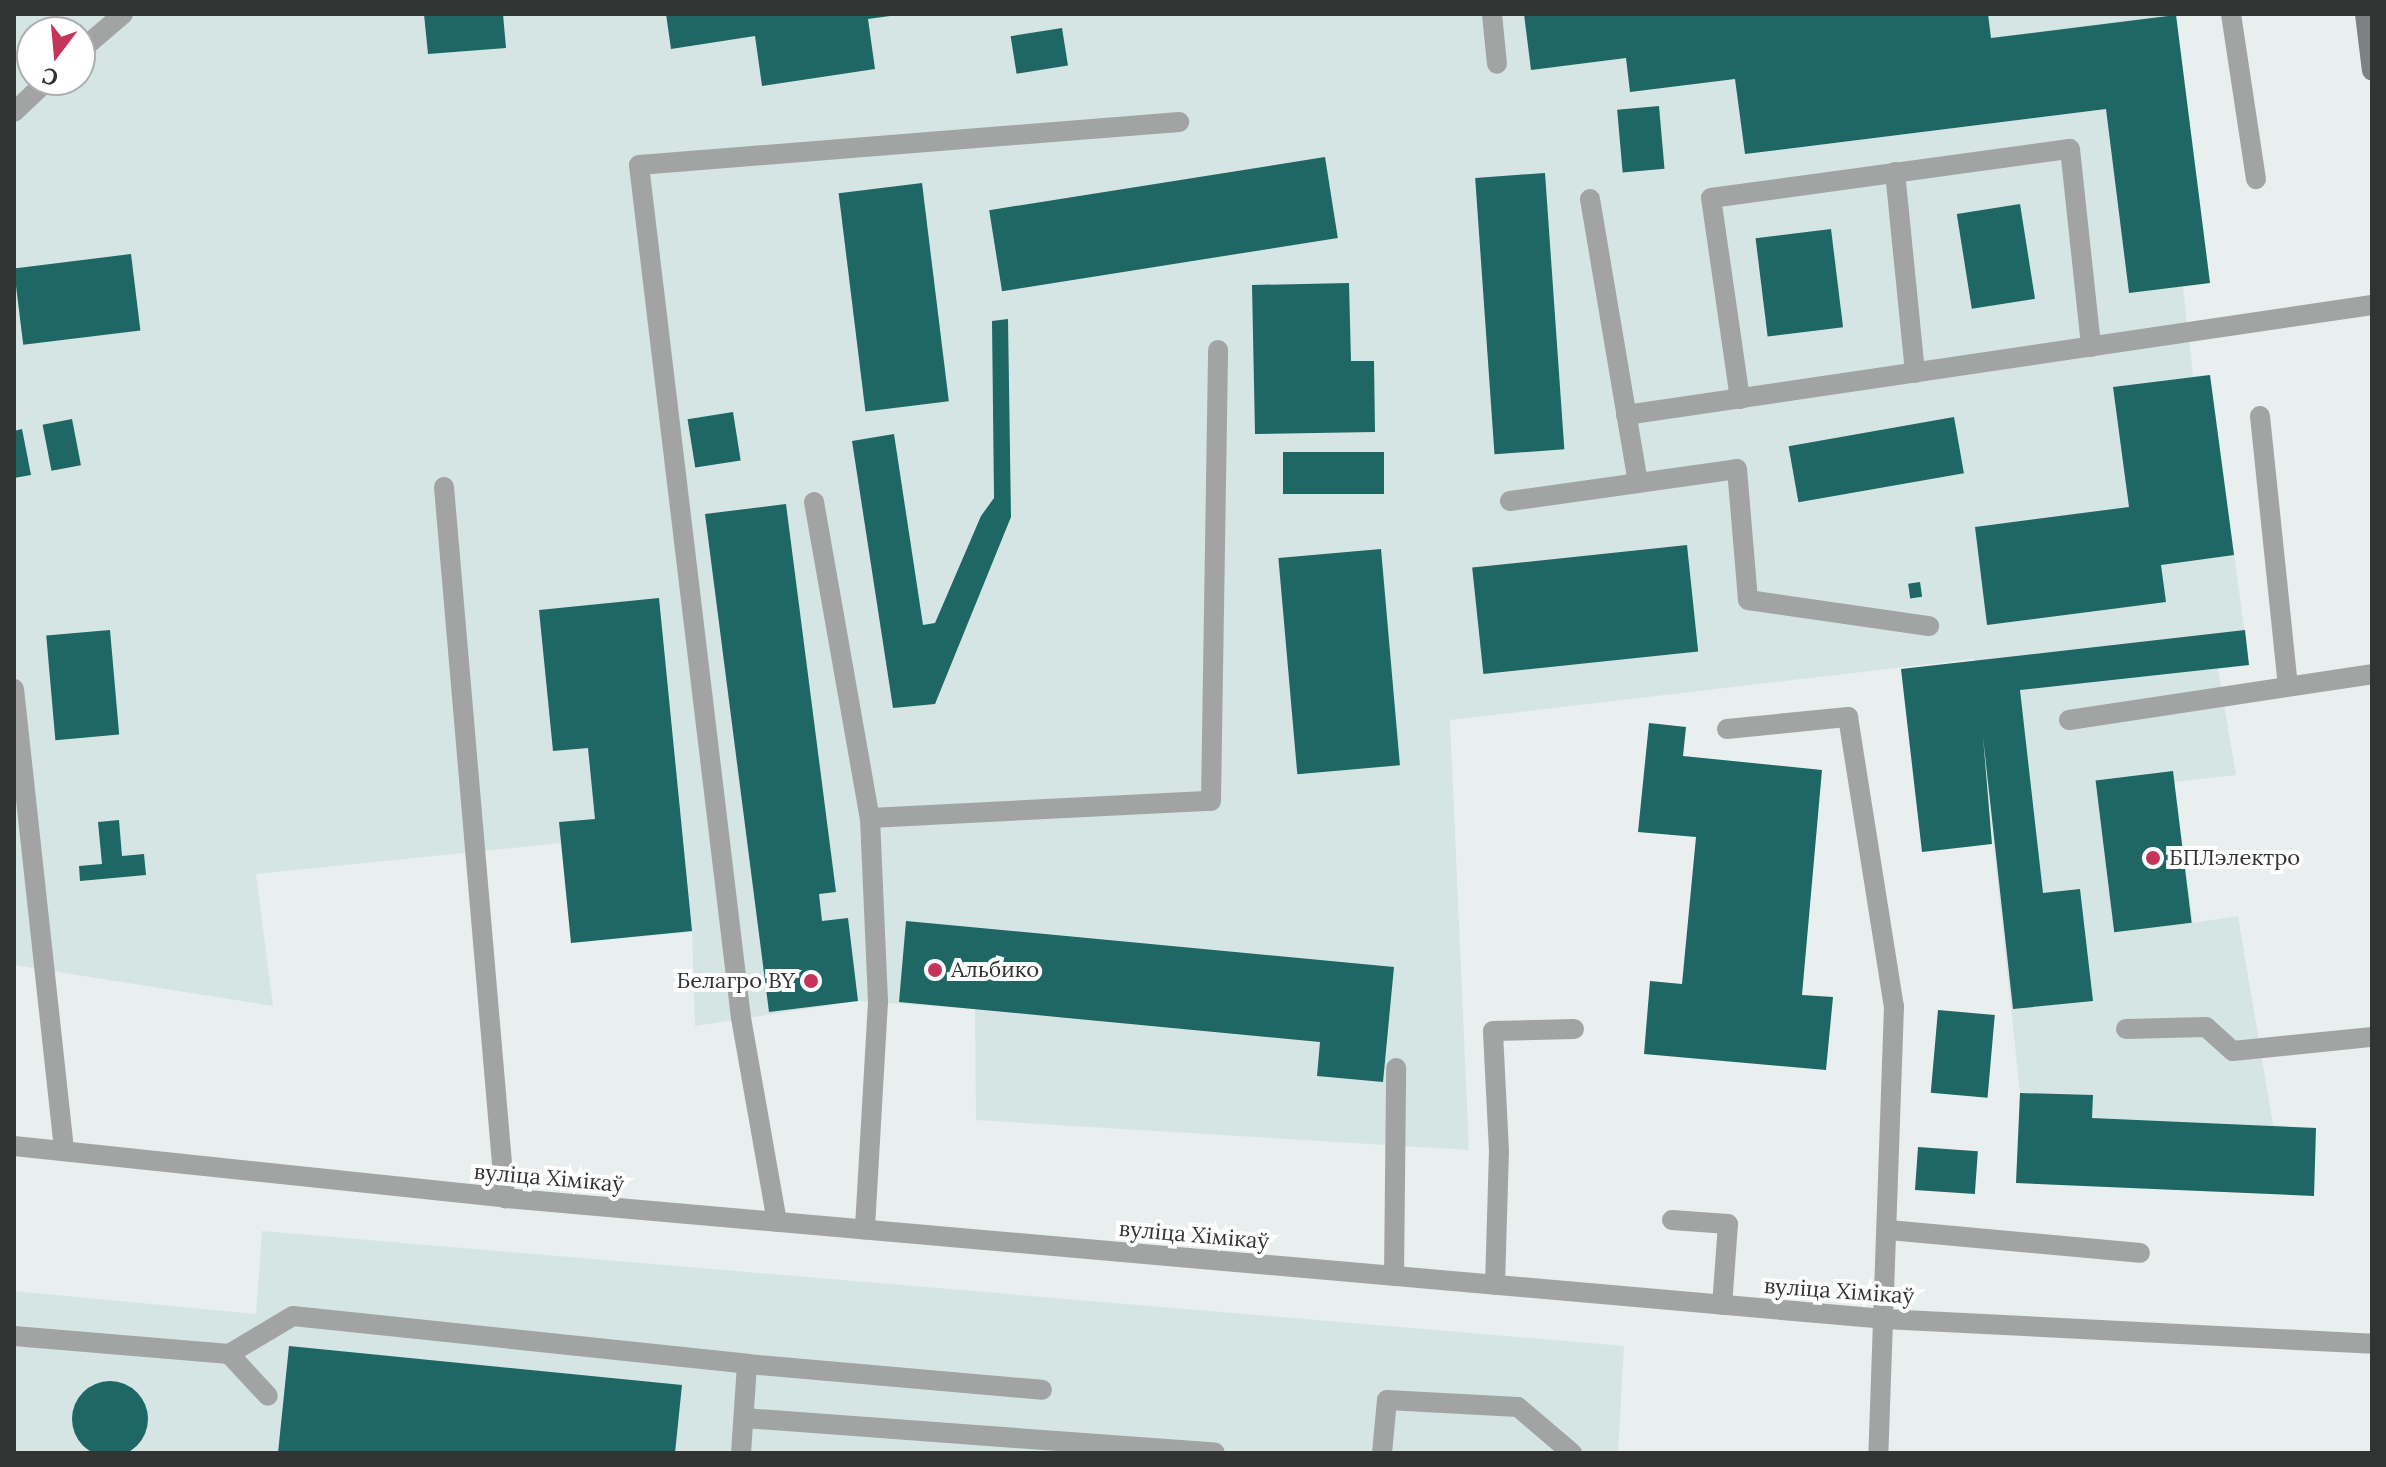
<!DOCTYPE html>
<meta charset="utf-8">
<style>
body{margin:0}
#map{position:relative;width:2386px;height:1467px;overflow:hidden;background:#e8efee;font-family:Lora,serif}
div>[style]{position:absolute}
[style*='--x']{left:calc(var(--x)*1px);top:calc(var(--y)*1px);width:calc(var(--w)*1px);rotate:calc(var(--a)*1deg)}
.built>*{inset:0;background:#d5e5e4}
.building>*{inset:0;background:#1e6764;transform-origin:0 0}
.round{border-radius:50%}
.lane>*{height:20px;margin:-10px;padding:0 10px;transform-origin:10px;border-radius:10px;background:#a2a4a4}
.street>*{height:20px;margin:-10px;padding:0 10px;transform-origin:10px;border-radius:10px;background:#a2a4a4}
.secondary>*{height:20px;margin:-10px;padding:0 10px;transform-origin:10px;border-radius:10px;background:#7d8181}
.dots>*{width:22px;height:22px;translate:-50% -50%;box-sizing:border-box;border:4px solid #fff;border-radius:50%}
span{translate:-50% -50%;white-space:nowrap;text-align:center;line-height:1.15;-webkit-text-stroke:8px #fff;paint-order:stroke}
.poi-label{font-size:22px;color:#323434}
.left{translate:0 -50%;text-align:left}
.right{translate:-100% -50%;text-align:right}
.street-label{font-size:22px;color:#323434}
.frame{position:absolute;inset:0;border:16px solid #323434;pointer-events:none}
.north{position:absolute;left:16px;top:16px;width:80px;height:80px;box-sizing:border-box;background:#fff;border:2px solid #adaeae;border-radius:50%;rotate:196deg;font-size:22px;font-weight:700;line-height:32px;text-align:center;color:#323434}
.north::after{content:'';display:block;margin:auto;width:28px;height:36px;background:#c5355a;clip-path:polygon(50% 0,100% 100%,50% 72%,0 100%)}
</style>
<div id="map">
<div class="built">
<div style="clip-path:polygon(evenodd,14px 14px,2176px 14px,2210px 283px,2183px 287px,2188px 332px,2193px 376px,2210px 375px,2249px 665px,2218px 669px,2236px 775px,2174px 782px,2193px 923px,2238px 916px,2273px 1125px,2316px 1128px,2314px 1196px,2016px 1183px,2020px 1093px,1974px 659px,1450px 720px,1469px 1150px,976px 1120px,975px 1009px,858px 1001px,695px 1026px,692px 932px,571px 943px,561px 843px,256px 874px,273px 1006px,14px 965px,14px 14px,32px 32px,80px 32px,80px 80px,32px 80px,32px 32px)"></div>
<div style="clip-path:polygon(262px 1231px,1624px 1346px,1618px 1453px,14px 1453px,14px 1291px,256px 1314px)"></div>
</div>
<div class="building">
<div style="clip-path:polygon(424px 14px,503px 14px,506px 48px,428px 54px)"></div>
<div style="clip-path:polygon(666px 14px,890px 14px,890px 16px,868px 19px,875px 69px,762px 86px,755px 36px,671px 49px)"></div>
<div style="clip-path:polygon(1524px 14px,1988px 14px,1991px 38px,2176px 15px,2210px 283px,2129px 293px,2106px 109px,1745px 154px,1735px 79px,1630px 92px,1626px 58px,1531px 70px)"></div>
<div style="left:1062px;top:28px;width:38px;height:52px;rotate:81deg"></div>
<div style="left:1659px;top:106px;width:63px;height:42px;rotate:85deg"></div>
<div style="left:1325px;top:157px;width:82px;height:340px;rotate:81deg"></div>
<div style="left:1545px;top:173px;width:277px;height:70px;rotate:86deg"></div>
<div style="left:922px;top:183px;width:220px;height:84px;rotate:83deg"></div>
<div style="left:2020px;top:204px;width:96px;height:64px;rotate:81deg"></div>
<div style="left:1831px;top:229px;width:99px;height:76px;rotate:83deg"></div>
<div style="left:131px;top:254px;width:77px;height:118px;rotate:83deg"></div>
<div style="clip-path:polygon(1349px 283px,1351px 361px,1374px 361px,1375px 432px,1255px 434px,1252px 285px)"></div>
<div style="clip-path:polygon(1008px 319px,1011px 517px,935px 704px,893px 708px,852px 441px,894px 434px,923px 625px,935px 623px,981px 516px,994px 498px,992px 321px)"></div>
<div style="clip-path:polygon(2210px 375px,2234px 555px,2161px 565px,2166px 602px,1987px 625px,1975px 527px,2129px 507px,2113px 387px)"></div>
<div style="left:733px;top:412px;width:49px;height:46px;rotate:81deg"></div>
<div style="left:1954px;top:417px;width:57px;height:168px;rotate:80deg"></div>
<div style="left:72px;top:419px;width:47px;height:30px;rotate:79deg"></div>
<div style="clip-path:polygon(22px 429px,31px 475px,14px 478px,14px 431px)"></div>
<div style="left:1283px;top:452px;width:101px;height:42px"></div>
<div style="clip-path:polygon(786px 504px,836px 892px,819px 894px,822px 921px,848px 918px,858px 1001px,769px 1012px,705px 514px)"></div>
<div style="left:1687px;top:545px;width:107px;height:216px;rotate:84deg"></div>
<div style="left:1381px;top:549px;width:217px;height:103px;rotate:85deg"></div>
<div style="left:1920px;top:582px;width:15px;height:12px;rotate:82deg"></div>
<div style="clip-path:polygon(659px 598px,692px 931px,571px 943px,559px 822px,595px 819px,588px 748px,553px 751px,539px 610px)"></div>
<div style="left:110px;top:630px;width:105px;height:64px;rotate:85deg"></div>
<div style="clip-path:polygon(2245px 630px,2249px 665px,2020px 690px,2043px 893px,2080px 889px,2093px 1001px,2013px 1009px,1983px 737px,1992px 844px,1922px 852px,1901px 669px)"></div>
<div style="clip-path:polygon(1649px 723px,1686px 727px,1683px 756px,1822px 770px,1802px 995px,1833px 997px,1826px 1070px,1644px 1054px,1650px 981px,1682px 984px,1696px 837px,1638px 832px)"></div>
<div style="left:2173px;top:771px;width:153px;height:78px;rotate:83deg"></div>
<div style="clip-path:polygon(119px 820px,122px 856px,144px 854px,146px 875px,80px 881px,79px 866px,102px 864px,98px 822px)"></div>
<div style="clip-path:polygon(906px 921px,1394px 967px,1383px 1082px,1317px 1076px,1320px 1042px,899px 1002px)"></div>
<div style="left:1938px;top:1010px;width:57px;height:83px;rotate:5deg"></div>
<div style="clip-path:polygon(2020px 1093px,2093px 1095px,2092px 1118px,2316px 1128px,2314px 1196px,2016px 1183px)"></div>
<div style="left:1918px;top:1147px;width:60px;height:43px;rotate:4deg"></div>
<div style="clip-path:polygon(289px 1346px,682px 1385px,675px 1453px,278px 1453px)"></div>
<div class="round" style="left:72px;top:1381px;width:76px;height:76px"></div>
</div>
<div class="lane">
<div style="--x:1492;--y:14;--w:50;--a:84.3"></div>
<div style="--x:2231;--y:14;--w:167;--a:81.4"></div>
<div style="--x:80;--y:51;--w:57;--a:-40.7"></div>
<div style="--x:14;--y:112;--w:47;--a:-43.3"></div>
<div style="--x:1895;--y:172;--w:202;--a:84.3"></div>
<div style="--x:1590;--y:199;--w:288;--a:80.4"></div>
<div style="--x:1740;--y:399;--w:203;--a:-98.2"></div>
<div style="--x:1711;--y:198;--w:362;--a:-7.8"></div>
<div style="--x:2070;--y:149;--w:199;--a:83.9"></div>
<div style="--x:1626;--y:415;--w:754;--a:-8.39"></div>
<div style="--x:2260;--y:416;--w:271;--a:84.1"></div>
<div style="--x:444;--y:487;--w:714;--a:85.1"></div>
<div style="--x:1510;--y:501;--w:229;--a:-8"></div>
<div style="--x:1737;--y:469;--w:131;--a:85.2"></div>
<div style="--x:1748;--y:600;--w:183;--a:8.2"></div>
<div style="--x:814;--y:502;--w:321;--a:80"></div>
<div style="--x:870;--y:818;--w:184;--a:87.5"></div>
<div style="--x:878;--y:1002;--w:228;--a:93.3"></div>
<div style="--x:14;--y:689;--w:465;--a:83.8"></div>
<div style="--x:2069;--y:720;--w:306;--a:-8.6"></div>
<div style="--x:1727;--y:729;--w:122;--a:-5.7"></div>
<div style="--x:1848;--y:717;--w:293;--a:81"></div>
<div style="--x:1894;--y:1006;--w:447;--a:92"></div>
<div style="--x:870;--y:818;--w:341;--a:-2.9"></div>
<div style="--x:1211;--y:801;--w:451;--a:-89.1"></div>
<div style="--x:2126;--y:1029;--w:80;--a:-1.4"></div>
<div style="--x:2206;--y:1027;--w:36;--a:42"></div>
<div style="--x:2233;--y:1051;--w:140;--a:-5.8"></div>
<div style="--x:1672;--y:1220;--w:56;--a:4.1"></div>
<div style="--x:1728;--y:1224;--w:81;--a:94.2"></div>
<div style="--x:777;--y:1222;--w:207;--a:-100"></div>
<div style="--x:741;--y:1018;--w:859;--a:-96.82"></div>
<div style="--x:639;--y:165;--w:542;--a:-4.55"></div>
<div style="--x:1889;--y:1230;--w:252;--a:5.2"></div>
<div style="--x:1394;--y:1276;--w:208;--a:-89.4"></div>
<div style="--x:1495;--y:1285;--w:134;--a:-88.3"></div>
<div style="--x:1499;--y:1151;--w:120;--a:-92.9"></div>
<div style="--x:1493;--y:1031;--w:81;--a:-1.4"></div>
<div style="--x:14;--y:1336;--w:216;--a:4.8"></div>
<div style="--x:229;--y:1354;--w:57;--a:47.1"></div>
<div style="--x:229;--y:1354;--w:74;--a:-30.7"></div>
<div style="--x:293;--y:1316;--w:457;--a:6"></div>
<div style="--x:744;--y:1418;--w:472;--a:4.2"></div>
<div style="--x:741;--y:1453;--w:89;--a:-86.1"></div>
<div style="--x:747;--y:1364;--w:296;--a:5"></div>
<div style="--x:1382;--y:1453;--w:53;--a:-84.6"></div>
<div style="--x:1387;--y:1400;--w:131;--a:3.1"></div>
<div style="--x:1518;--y:1407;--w:71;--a:40.4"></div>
</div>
<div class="street">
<div style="--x:14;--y:1146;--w:494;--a:6"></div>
<div style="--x:505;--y:1198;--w:1384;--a:5.01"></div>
<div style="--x:1884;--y:1319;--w:489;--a:2.9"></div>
</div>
<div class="secondary">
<div style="--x:2365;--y:14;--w:57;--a:83"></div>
</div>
<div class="dots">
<div style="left:2153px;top:858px;background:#c5355a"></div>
<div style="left:935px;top:970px;background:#c5355a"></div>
<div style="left:811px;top:981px;background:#c5355a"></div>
</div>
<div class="poi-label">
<span class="left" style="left:2169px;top:858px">БПЛэлектро</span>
<span class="left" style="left:951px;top:970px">Альбико</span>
<span class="right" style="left:795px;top:981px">Белагро BY</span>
</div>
<div class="street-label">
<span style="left:549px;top:1178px;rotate:5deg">вуліца Хімікаў</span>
<span style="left:1194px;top:1235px;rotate:5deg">вуліца Хімікаў</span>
<span style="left:1839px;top:1291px;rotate:4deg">вуліца Хімікаў</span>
</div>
<div class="frame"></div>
<div class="north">С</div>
</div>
